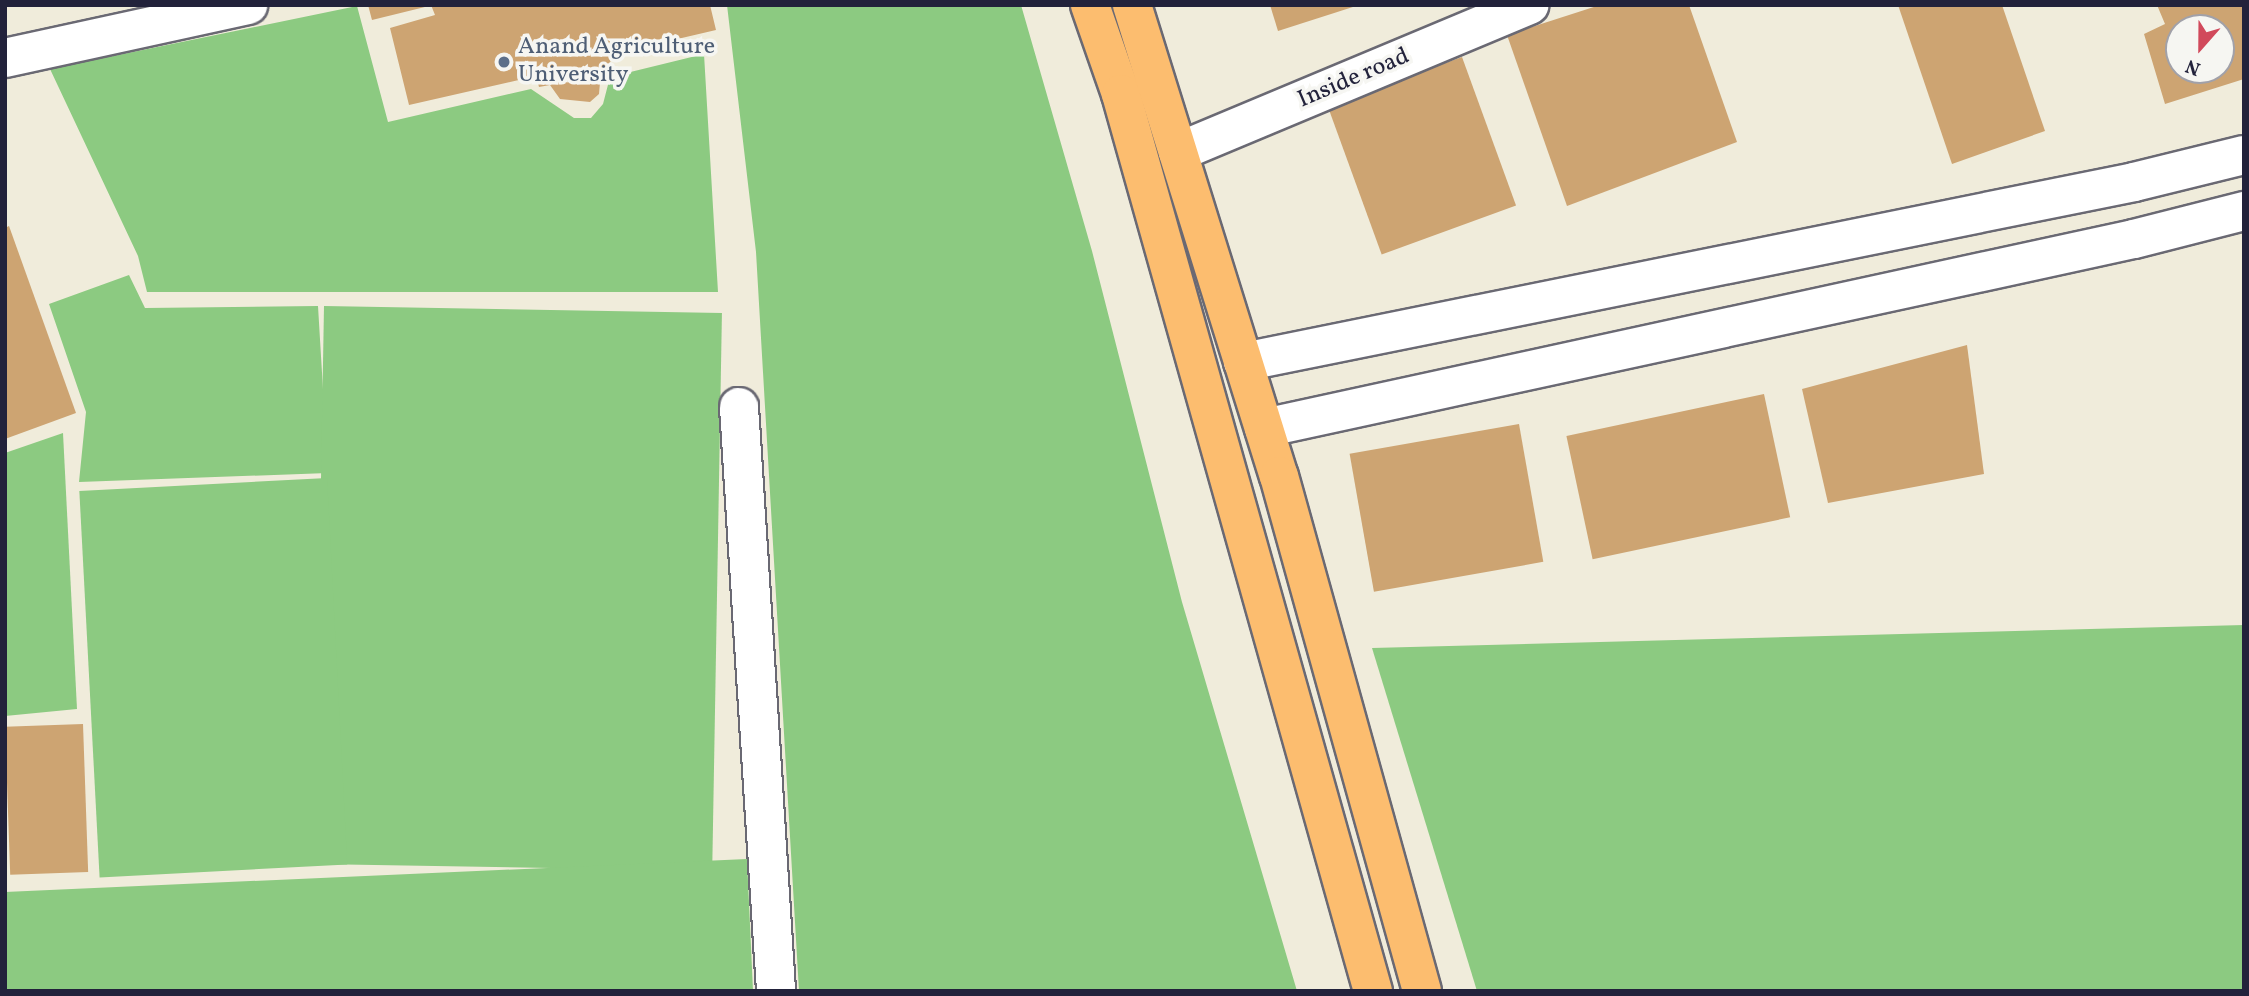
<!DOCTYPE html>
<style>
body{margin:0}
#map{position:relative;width:2249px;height:996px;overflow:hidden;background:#f0ecdb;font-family:Vollkorn,serif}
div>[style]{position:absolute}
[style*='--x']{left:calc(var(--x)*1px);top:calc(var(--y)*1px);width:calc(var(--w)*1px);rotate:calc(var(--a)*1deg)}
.green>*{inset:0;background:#8cca81;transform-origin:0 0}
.building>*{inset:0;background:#cda472;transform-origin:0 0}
.roads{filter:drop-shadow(2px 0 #6a6973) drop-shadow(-2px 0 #6a6973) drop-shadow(0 2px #6a6973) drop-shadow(0 -2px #6a6973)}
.minor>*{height:38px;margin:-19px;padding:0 19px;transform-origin:19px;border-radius:19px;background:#fff}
.major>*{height:38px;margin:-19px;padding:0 19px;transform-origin:19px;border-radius:19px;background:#fcbd6f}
.dots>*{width:19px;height:19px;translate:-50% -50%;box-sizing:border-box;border:4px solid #f6f6f2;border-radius:50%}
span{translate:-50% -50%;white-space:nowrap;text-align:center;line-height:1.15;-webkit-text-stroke:7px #f6f6f2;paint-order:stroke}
.service-label{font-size:24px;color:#4e5e75}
.left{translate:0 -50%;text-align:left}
.street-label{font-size:24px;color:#22223b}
.frame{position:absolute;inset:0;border:7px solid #22223b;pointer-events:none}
.north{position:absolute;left:2165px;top:14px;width:70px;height:70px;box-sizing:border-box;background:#f6f6f2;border:2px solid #a1a1a9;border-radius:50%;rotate:201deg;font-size:19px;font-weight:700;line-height:28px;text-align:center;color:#22223b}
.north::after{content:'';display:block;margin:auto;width:24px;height:32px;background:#d1495b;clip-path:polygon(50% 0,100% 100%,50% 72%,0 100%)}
</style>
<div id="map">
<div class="green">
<div style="clip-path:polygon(727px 5px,1021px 5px,1092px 251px,1182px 602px,1297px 991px,799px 991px,756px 252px)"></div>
<div style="clip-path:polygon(357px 6px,388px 122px,531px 89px,574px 118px,591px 118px,603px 104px,610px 77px,704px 54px,718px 292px,147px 292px,138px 256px,50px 69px)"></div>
<div style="clip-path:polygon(129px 275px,145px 308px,318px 306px,328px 473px,79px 482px,86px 412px,49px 304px)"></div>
<div style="left:324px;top:306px;width:398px;height:558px;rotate:1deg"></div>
<div style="clip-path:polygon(63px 433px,77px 709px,5px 716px,5px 453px)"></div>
<div style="left:327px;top:478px;width:387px;height:248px;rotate:87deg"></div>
<div style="clip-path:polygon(2244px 625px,2244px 991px,1477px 991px,1372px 648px)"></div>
<div style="clip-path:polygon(747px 859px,753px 991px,5px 991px,5px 892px)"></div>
</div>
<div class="building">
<div style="clip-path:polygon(368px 5px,429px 5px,429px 6px,372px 20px)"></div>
<div style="clip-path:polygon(431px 5px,710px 5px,716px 30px,609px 55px,612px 69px,601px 71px,599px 94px,590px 102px,560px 99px,550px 85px,539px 87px,536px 76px,409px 105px,390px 28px,435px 15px)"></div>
<div style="clip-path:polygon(1270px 5px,1356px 5px,1356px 6px,1278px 31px)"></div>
<div style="clip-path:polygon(1600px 5px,1689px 5px,1737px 142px,1567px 206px,1507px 35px)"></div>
<div style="clip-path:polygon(1898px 5px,2002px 5px,2045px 131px,1952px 164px)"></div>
<div style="clip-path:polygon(evenodd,2157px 5px,2244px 5px,2244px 79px,2165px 104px,2144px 34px,2165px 24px,2157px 5px,2179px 28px,2221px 28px,2221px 70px,2179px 70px,2179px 28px)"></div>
<div style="left:1462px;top:57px;width:158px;height:143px;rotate:70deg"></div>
<div style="clip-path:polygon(9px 226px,76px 413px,5px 439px,5px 228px)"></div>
<div style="clip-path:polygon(1967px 345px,1984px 474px,1828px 503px,1802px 389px)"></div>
<div style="left:1764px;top:394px;width:126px;height:202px;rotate:78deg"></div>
<div style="left:1519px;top:424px;width:140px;height:172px;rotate:80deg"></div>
<div style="left:83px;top:724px;width:148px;height:78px;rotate:88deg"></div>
</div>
<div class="roads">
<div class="minor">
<div style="--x:5;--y:58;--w:249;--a:-12.3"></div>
<div style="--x:1178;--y:152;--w:381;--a:-22.7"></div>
<div style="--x:1243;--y:362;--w:909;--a:-11.42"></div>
<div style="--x:2134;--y:182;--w:113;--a:-13.8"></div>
<div style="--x:739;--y:407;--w:585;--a:86.37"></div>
<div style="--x:1264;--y:428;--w:890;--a:-12.26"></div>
<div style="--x:2134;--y:239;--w:114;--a:-14.3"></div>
</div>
<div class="major">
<div style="--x:1090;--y:5;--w:94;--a:70.8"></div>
<div style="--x:1121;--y:94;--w:932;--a:74.31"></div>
<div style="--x:1132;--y:5;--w:493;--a:72.7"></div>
<div style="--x:1279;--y:476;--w:534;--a:74.48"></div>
</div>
</div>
<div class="dots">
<div style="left:504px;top:62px;background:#5c6f8a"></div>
</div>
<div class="service-label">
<span class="left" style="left:518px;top:62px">Anand Agriculture<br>University</span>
</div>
<div class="street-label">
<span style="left:1354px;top:79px;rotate:-23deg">Inside road</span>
</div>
<div class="frame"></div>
<div class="north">N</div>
</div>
